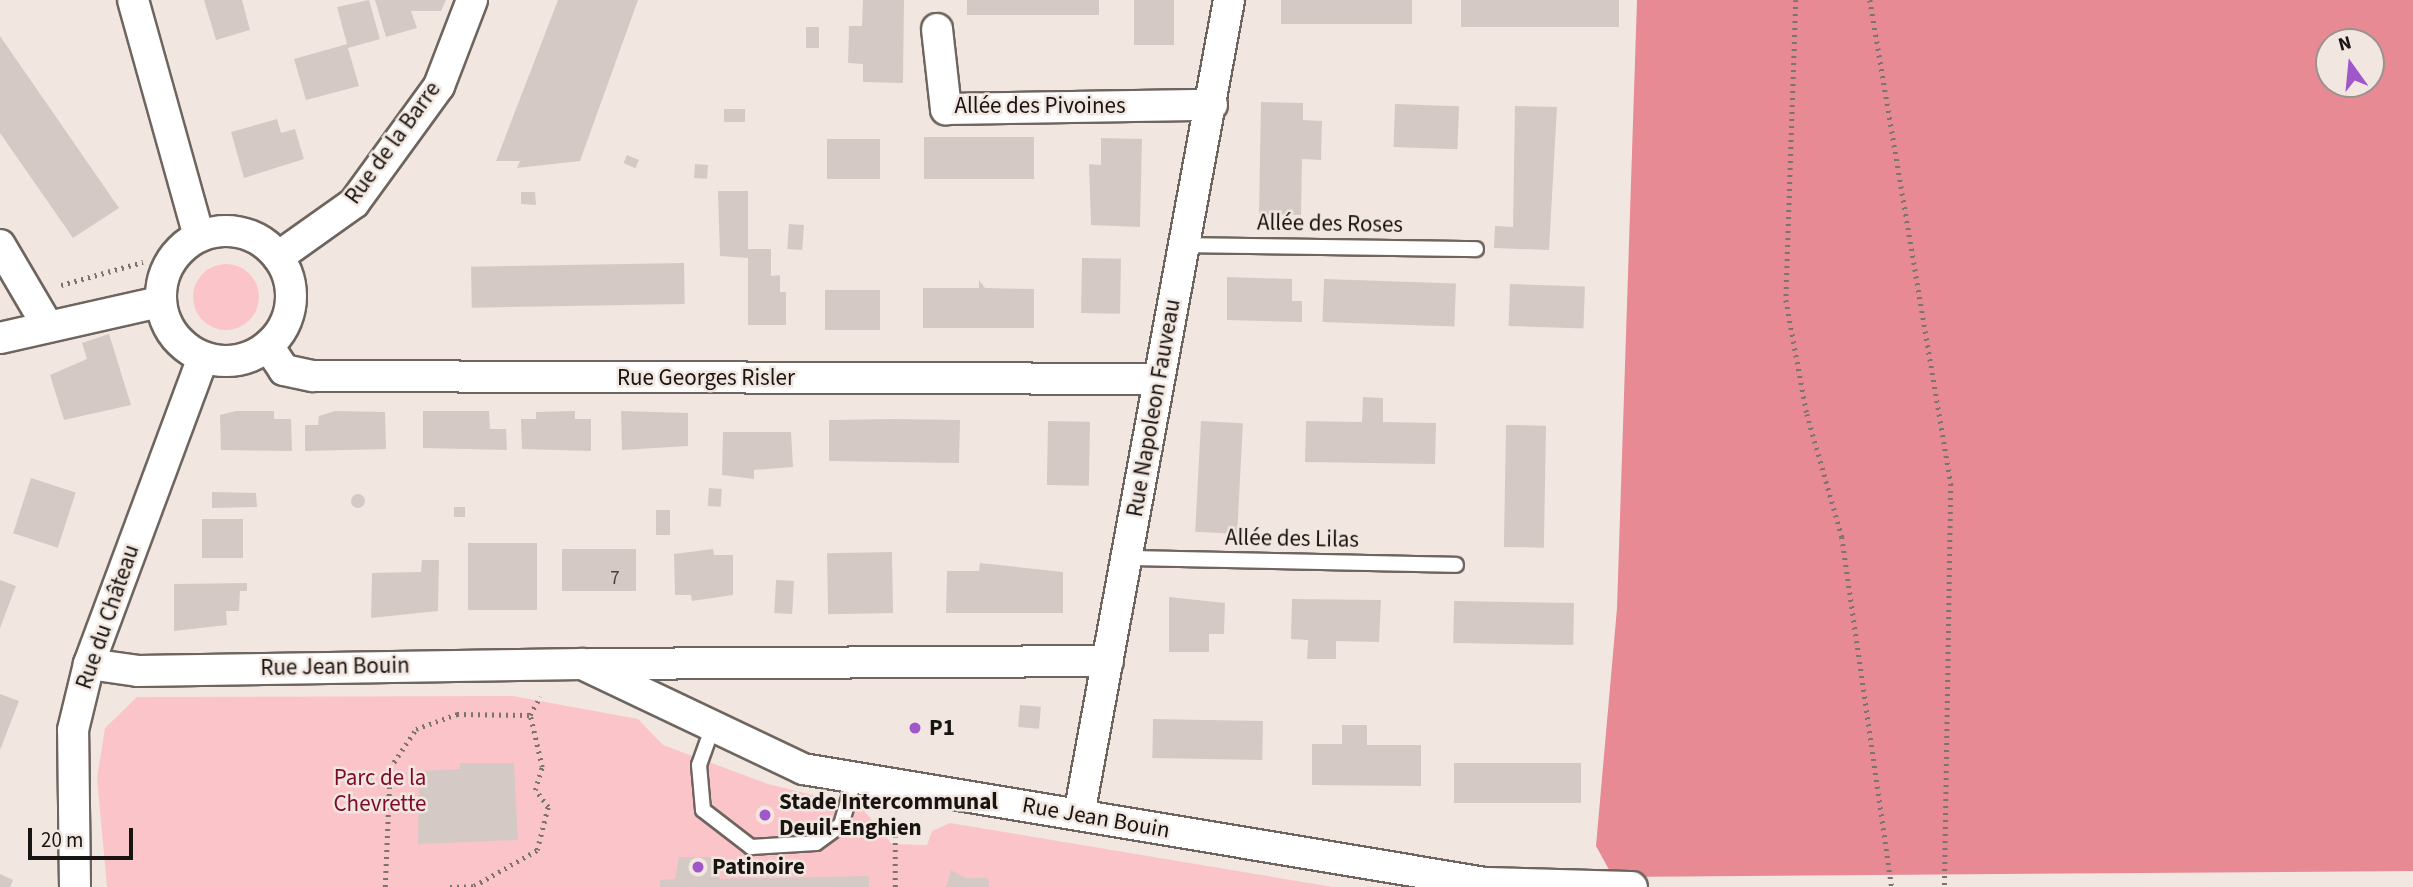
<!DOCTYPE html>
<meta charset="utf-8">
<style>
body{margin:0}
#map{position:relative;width:2413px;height:887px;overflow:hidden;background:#f2e7e0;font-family:"Source Sans 3",sans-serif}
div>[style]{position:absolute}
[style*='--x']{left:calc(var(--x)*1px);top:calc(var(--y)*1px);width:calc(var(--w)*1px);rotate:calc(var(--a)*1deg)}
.green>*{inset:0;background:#fbc4c8}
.round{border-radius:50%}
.forest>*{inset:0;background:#e88a93}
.building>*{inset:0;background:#d5c9c5;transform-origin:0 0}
.path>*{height:4.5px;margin-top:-2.25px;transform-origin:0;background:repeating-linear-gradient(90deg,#7a736e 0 2px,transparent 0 7px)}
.roads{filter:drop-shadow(2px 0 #6e655f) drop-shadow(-2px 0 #6e655f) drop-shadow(0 2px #6e655f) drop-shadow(0 -2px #6e655f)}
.lane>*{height:14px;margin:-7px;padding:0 7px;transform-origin:7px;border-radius:7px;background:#fff}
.street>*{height:30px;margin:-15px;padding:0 15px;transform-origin:15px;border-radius:15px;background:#fff}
.street>.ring{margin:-15px;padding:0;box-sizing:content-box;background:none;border:30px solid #fff;border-radius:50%}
.dots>*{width:19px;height:19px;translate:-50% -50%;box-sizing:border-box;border:4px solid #f2e7e0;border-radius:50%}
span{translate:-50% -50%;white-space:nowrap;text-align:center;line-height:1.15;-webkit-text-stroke:5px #f2e7e0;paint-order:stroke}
.number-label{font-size:19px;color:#46413e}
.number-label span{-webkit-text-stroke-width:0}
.street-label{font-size:23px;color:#171411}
.poi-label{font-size:23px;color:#171411;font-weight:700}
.left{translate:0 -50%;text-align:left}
.park-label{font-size:23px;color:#7e0a2b}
.north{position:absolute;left:2315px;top:28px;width:70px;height:70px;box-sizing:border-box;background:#f2e7e0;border:2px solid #9a938d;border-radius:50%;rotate:345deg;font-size:19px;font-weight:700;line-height:28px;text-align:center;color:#171411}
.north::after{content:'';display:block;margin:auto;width:24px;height:32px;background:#a057ca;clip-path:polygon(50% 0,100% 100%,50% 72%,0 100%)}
.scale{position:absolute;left:28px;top:828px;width:105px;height:32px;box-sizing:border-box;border:4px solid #171411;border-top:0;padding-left:9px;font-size:21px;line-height:24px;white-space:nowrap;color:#171411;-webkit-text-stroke:5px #f2e7e0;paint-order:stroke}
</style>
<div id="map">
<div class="green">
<div class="round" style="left:193px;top:264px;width:66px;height:66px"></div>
<div style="clip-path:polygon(513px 696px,638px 719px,663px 745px,768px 784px,861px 807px,892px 844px,927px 845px,932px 831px,950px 823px,1333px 887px,107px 887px,97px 778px,105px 728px,137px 697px)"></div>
</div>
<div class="forest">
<div style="clip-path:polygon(evenodd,1637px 0,2413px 0,2413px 871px,1613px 877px,1596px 846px,1617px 608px,1637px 0,2329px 42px,2371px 42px,2371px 84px,2329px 84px,2329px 42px)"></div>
</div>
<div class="building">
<div style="clip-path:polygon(204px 0,242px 0,250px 30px,216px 40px)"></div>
<div style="clip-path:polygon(369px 0,380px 39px,348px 48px,359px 86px,306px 100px,294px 59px,347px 44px,337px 7px)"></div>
<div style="clip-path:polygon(375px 0,446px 0,441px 11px,411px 11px,417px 28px,386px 37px)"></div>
<div style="clip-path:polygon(558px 0,638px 0,580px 161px,517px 168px,520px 161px,496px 161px)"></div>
<div style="clip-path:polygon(863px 0,904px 0,903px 83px,863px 82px,863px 64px,848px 63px,849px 26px,862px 26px)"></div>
<div style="left:967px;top:0;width:132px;height:15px"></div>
<div style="left:1134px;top:0;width:40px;height:45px"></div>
<div style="left:1281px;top:0;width:131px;height:24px"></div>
<div style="left:1461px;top:0;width:158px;height:27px"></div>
<div style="left:806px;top:27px;width:13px;height:21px"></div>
<div style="clip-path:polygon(0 36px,119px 208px,73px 238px,0 133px)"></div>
<div style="clip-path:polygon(1261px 102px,1303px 103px,1303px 120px,1322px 121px,1321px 160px,1302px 159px,1301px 215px,1259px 214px)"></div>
<div style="left:1395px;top:104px;width:64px;height:43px;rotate:2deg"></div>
<div style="clip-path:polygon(1515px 106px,1557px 107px,1549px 250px,1494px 248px,1495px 226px,1513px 227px)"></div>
<div style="left:724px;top:109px;width:21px;height:13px"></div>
<div style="clip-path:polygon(277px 119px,281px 133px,295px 129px,304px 159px,244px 178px,231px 132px)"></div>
<div style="left:924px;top:137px;width:110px;height:42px"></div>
<div style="clip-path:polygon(1101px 138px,1142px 139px,1140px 227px,1091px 225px,1089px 164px,1101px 165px)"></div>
<div style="left:827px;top:139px;width:53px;height:40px"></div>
<div style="left:627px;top:155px;width:13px;height:9px;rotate:23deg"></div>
<div style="left:695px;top:164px;width:13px;height:14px;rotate:4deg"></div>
<div style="clip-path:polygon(718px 191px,748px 191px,748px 249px,771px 249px,771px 276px,780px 275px,780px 292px,786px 292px,786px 325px,748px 325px,748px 258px,720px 256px)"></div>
<div style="clip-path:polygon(521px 192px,535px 192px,536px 205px,521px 204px)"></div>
<div style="left:789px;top:224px;width:15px;height:25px;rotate:4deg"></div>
<div style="left:1082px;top:258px;width:39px;height:55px;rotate:1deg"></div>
<div style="left:684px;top:263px;width:41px;height:213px;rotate:89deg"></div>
<div style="clip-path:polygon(1227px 277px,1292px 279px,1292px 301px,1302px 301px,1302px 322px,1227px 320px)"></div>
<div style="left:1324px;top:279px;width:132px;height:43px;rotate:2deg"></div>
<div style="clip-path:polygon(979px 280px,985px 288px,1034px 289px,1034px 328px,923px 328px,923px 288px,979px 288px)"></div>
<div style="left:1510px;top:284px;width:75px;height:42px;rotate:2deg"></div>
<div style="left:825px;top:290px;width:55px;height:40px"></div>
<div style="clip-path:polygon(109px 334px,131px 405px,64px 420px,50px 375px,87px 359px,82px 343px)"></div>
<div style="clip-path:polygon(1363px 397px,1383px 398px,1383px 422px,1436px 423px,1435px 464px,1305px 462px,1306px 421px,1362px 422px)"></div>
<div style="clip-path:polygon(236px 411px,274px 411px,274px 419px,291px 419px,292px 451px,221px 450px,220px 415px)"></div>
<div style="clip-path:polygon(335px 411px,385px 412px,386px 449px,305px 451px,305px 425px,318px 425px,319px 416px)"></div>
<div style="clip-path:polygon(423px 411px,489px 411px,490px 429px,506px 429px,507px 450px,423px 448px)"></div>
<div style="clip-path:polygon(575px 411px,575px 419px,591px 419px,591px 451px,522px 449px,521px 419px,536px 419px,536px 412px)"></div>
<div style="clip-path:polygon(621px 411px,688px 413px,688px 446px,622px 450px)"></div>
<div style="clip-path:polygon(895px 419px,960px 420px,959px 463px,829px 461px,829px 420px)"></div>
<div style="left:1048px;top:421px;width:42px;height:64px;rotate:1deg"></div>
<div style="left:1201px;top:421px;width:42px;height:111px;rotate:3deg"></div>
<div style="left:1506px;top:425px;width:40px;height:122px;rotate:1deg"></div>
<div style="clip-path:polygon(723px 432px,791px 432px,793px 467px,754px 470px,754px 479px,722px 475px)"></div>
<div style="left:31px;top:478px;width:47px;height:58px;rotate:18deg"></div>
<div style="left:709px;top:488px;width:13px;height:18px;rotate:4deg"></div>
<div style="clip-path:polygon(212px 492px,256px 493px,257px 507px,212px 508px)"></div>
<div class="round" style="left:351px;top:494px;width:14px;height:14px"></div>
<div style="left:454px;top:507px;width:11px;height:10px"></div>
<div style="left:656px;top:510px;width:14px;height:25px"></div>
<div style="left:202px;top:519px;width:41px;height:39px"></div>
<div style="left:468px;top:543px;width:69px;height:67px"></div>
<div style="left:562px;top:549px;width:74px;height:42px"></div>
<div style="clip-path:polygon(713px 549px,714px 555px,733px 555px,733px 595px,692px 601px,691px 595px,675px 595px,674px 554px)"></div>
<div style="left:892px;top:552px;width:61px;height:65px;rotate:89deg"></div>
<div style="clip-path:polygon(422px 560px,439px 560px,438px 611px,371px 618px,372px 573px,421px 572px)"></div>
<div style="clip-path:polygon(980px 563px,1063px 572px,1063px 613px,946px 613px,947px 571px,979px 571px)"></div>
<div style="clip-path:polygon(0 580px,16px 586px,0 628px)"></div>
<div style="left:776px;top:580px;width:18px;height:33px;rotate:3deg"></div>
<div style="clip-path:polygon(247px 583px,247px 591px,240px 591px,239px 611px,226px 611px,227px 625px,174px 631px,174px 584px)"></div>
<div style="clip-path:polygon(1169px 597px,1225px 603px,1224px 634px,1209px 634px,1209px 652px,1169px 652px)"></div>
<div style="clip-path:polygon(1292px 599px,1381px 600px,1379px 642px,1336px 641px,1336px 659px,1307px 659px,1308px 640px,1291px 639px)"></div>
<div style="left:1454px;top:601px;width:120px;height:42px;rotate:1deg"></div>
<div style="clip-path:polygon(0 694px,19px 701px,0 750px)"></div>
<div style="left:1020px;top:705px;width:21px;height:22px;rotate:5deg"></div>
<div style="left:1153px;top:719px;width:110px;height:39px;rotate:1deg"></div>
<div style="clip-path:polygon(1342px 725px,1367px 725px,1367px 745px,1421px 745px,1421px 786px,1312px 785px,1312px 744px,1342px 744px)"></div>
<div style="clip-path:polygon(460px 763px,514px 763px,518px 840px,418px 844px,419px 771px,460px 769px)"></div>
<div style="left:1454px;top:763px;width:127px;height:40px"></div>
<div style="clip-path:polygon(679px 857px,719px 857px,720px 879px,869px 876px,869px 887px,660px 887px,660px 880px,675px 879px)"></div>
<div style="clip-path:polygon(951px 870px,965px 878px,988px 878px,989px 887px,946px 887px)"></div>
<div style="clip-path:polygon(0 874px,13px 880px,10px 887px,0 887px)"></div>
</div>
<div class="path">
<div style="--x:1796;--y:0;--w:300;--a:91.9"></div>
<div style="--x:1786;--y:300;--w:116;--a:79.6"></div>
<div style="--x:1807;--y:414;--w:128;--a:74.1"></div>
<div style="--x:1842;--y:537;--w:354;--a:81.9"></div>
<div style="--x:1870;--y:0;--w:491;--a:80.5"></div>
<div style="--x:1951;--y:484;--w:403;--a:90.9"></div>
<div style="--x:61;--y:285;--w:85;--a:-15.7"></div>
<div style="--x:385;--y:887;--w:119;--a:-87.6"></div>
<div style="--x:390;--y:768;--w:47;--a:-56.3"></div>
<div style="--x:416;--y:729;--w:44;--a:-20.1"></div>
<div style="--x:457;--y:714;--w:73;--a:0.8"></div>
<div style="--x:450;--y:887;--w:24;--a:-2"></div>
<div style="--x:474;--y:886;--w:73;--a:-29.7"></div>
<div style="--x:537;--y:850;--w:44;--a:-75.7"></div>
<div style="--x:548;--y:807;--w:21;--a:-127"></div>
<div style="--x:535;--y:790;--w:24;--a:-73"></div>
<div style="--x:542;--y:767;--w:53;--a:-103"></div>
<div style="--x:530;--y:715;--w:21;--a:-61"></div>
<div style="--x:895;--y:887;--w:70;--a:-90"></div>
</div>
<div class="roads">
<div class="lane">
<div style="--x:1185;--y:245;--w:291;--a:0.8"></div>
<div style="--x:1127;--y:558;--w:329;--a:1.2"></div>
<div style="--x:713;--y:726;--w:41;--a:109.7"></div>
<div style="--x:699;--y:765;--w:45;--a:84.9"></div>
<div style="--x:703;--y:810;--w:61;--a:37.6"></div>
<div style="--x:751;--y:847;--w:65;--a:-3.5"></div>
<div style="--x:816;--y:843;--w:31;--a:-36"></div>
<div style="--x:841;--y:825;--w:50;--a:-73.7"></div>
</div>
<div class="street">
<div style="--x:133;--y:0;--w:245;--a:74.4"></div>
<div style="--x:937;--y:29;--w:81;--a:83.6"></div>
<div style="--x:946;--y:109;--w:266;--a:-0.9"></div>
<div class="ring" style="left:161px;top:231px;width:100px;height:100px"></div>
<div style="--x:0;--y:245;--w:93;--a:59.6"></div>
<div style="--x:278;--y:257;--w:93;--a:-35.4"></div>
<div style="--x:354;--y:203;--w:145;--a:-54"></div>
<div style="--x:439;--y:86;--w:92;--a:-69"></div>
<div style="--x:0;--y:338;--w:164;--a:-12.7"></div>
<div style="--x:268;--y:346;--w:29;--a:56"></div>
<div style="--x:284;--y:370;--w:30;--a:12"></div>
<div style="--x:313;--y:376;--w:845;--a:0.2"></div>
<div style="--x:89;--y:664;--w:49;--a:8.1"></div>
<div style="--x:138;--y:671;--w:444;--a:-0.9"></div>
<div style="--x:582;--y:664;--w:245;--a:25.4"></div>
<div style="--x:803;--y:769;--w:691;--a:9.49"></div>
<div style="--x:1485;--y:883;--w:147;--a:1.6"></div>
<div style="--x:590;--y:664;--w:518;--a:-0.33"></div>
<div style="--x:1079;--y:815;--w:829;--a:-79.57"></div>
<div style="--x:75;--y:887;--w:157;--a:-90.7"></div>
<div style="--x:73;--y:730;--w:68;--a:-76.4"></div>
<div style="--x:89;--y:664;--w:327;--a:-69.6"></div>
</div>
</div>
<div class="dots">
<div style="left:915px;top:728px;background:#a057ca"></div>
<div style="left:765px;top:815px;background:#a057ca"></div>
<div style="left:698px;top:867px;background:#a057ca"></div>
</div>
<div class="number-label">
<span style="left:615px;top:579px">7</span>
</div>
<div class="street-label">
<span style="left:1040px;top:106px">Allée des Pivoines</span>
<span style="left:393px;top:143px;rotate:-54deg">Rue de la Barre</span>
<span style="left:1330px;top:224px;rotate:1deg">Allée des Roses</span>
<span style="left:706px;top:378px">Rue Georges Risler</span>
<span style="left:1154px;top:408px;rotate:-80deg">Rue Napoleon Fauveau</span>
<span style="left:1292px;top:539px;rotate:1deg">Allée des Lilas</span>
<span style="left:108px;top:617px;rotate:-71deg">Rue du Château</span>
<span style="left:335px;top:667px;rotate:-1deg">Rue Jean Bouin</span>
<span style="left:1096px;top:818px;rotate:10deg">Rue Jean Bouin</span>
</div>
<div class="poi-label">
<span class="left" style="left:929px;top:728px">P1</span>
<span class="left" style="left:779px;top:815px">Stade Intercommunal<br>Deuil-Enghien</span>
<span class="left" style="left:712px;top:867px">Patinoire</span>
</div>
<div class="park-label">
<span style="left:380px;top:791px">Parc de la<br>Chevrette</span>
</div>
<div class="north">N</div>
<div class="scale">20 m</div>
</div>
